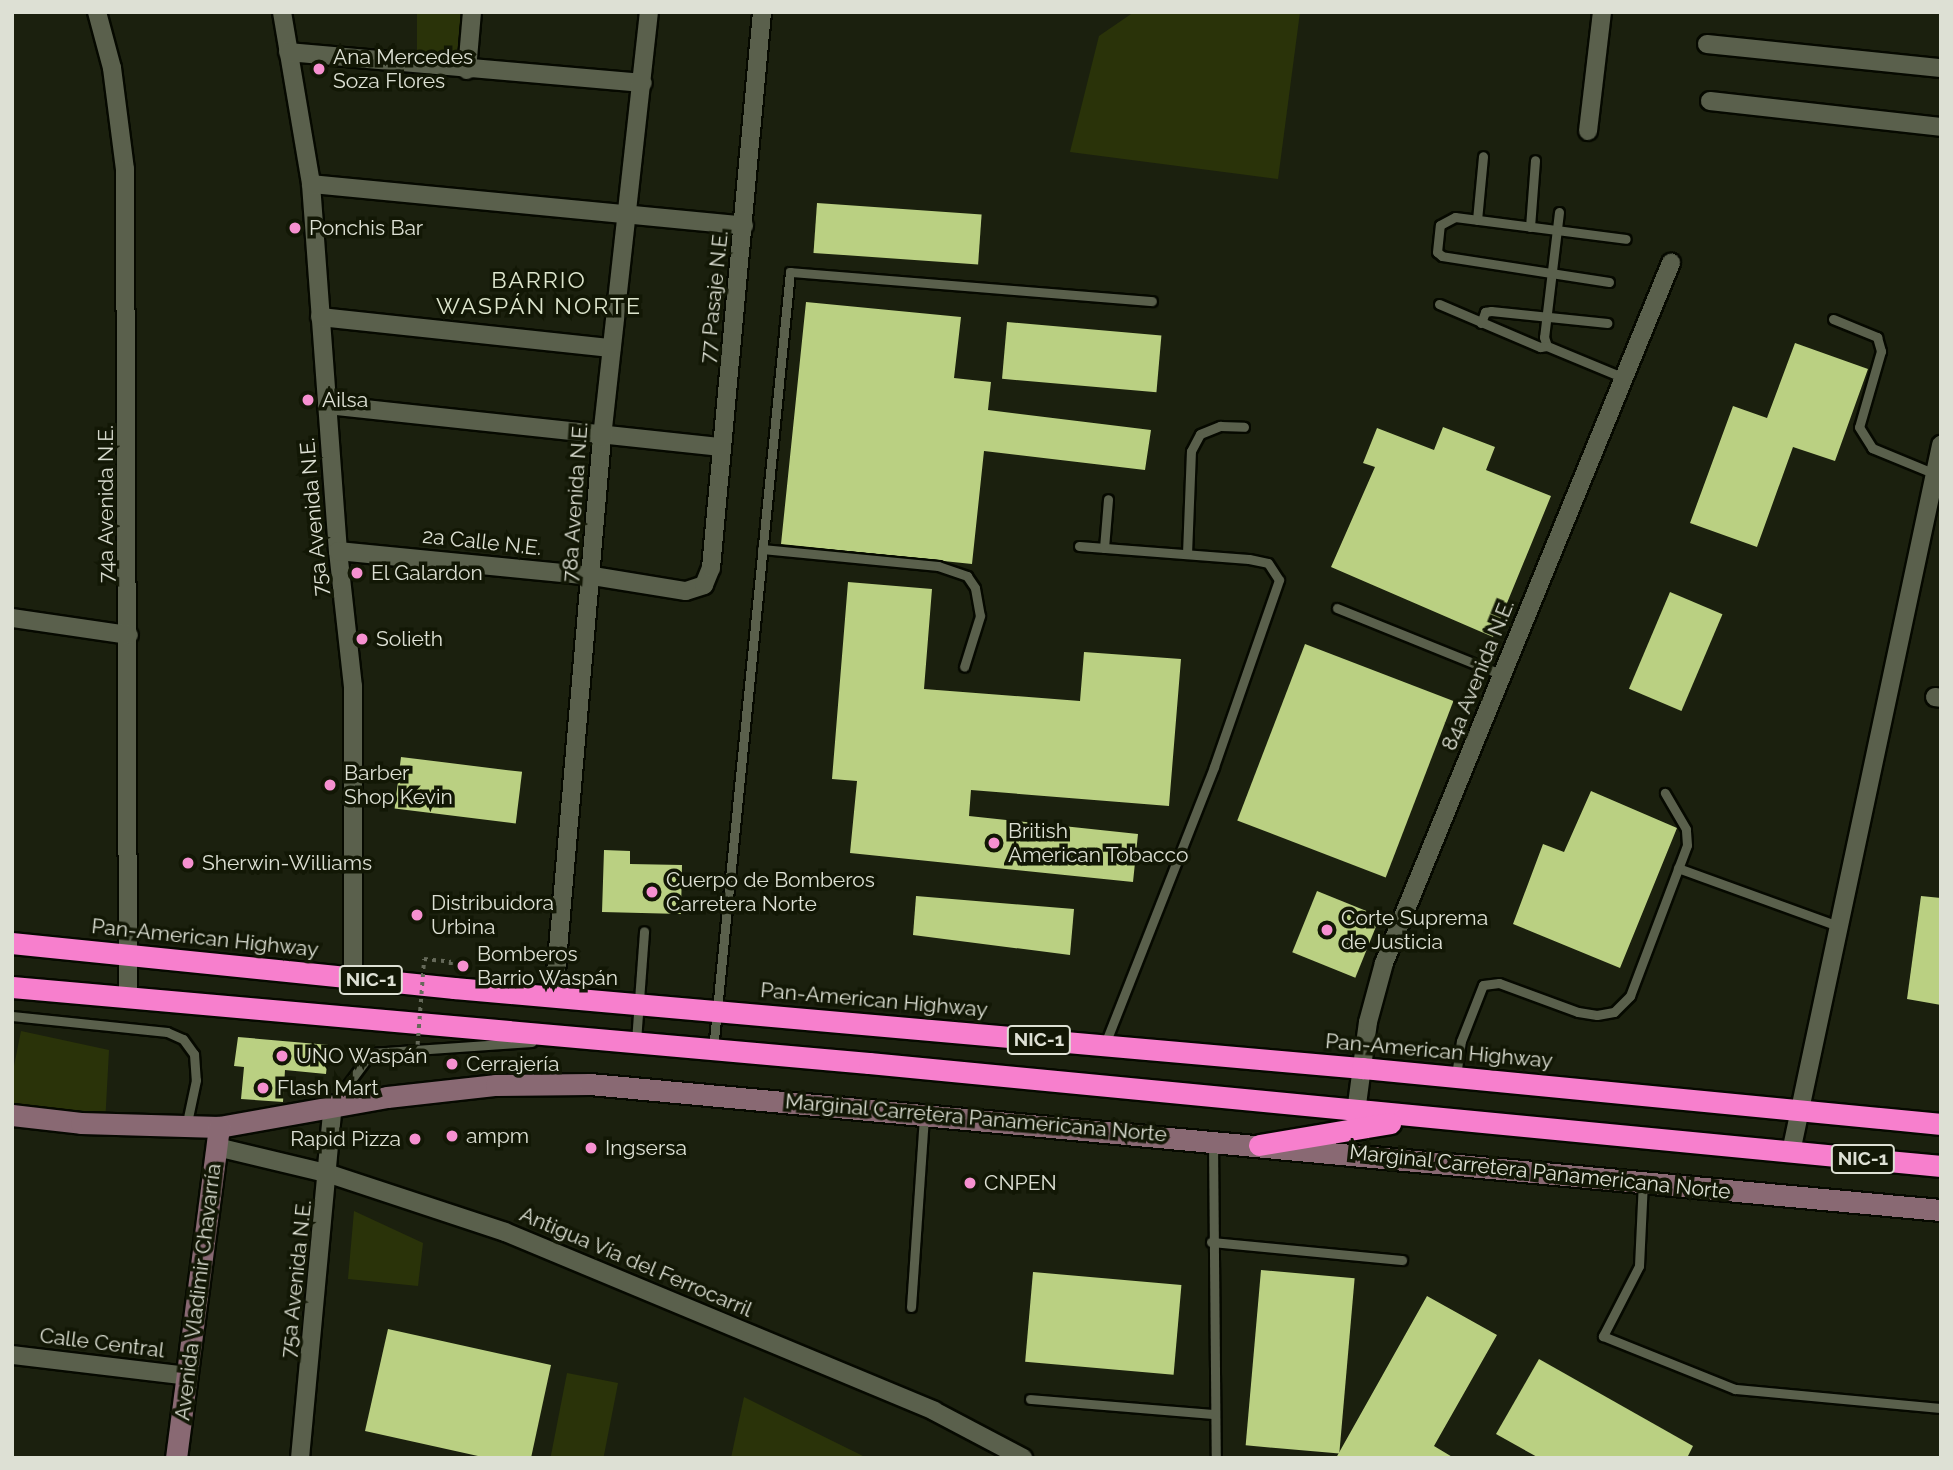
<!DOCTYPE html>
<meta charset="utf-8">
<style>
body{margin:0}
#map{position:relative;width:1953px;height:1470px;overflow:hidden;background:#1b200e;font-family:Raleway,sans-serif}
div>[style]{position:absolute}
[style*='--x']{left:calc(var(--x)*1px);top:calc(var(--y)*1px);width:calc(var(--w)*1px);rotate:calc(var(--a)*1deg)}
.green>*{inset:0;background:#2a3309;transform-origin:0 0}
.building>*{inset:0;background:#bad082;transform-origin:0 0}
.path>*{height:3.5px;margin-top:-1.75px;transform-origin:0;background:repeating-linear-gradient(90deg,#656959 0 3.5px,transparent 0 8.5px)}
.roads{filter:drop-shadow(2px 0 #060900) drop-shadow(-2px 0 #060900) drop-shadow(0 2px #060900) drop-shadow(0 -2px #060900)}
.lane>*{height:9px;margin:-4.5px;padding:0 4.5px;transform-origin:4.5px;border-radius:4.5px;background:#5a604c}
.street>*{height:18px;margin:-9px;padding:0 9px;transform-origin:9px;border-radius:9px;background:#5a604c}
.secondary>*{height:21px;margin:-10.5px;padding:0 10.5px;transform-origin:10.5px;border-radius:10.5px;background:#896973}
.highway>*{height:21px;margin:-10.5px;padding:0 10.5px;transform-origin:10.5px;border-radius:10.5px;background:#f77fcd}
.path-bridge>*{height:3.5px;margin-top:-1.75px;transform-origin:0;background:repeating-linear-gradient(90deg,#656959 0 3.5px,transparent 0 8.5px)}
.dots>*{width:19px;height:19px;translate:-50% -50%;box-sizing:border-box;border:4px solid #121705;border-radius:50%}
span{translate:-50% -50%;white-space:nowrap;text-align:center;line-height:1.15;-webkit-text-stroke:7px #121705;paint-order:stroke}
.shield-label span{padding:2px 5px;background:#121705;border:2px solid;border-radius:5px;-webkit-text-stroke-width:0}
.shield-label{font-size:19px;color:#dde0d4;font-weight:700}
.poi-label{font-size:21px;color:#dde0d4}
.left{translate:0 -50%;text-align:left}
.right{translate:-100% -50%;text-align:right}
.street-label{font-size:21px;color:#dde0d4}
.neighbourhood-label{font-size:23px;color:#dee6ce;letter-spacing:2px}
.frame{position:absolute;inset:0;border:14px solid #dde0d4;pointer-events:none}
</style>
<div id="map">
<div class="green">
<div style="left:417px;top:12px;width:51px;height:43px"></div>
<div style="clip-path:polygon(1134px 12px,1300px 12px,1278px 179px,1070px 152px,1099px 36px)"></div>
<div style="clip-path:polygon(21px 1031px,109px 1050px,105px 1124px,12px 1115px,12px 1076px)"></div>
<div style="clip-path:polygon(354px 1211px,423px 1243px,418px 1286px,348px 1279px)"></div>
<div style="left:567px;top:1373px;width:52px;height:87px;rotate:11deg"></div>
<div style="clip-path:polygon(744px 1397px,867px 1458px,731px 1458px)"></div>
</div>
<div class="building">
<div style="left:817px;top:203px;width:165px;height:50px;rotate:4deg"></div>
<div style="clip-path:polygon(806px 302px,961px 317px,954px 378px,991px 382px,988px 410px,1151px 430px,1145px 470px,984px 451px,972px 564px,781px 544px)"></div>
<div style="left:1007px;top:322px;width:155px;height:57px;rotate:5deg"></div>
<div style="clip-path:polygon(1795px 343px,1868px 369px,1835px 461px,1793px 447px,1757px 547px,1690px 523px,1733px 406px,1767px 418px)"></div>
<div style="clip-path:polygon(1443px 427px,1495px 447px,1486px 470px,1551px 496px,1493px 637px,1331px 567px,1375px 467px,1363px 463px,1377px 428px,1434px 450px)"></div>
<div style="clip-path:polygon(848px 582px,932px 589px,924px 689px,1080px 701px,1084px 652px,1181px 659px,1169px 806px,971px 790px,969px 816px,1138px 834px,1133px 882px,850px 853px,857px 781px,832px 779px)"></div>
<div style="left:1670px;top:592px;width:57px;height:105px;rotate:23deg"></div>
<div style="left:1305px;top:644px;width:159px;height:189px;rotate:21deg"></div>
<div style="left:401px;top:757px;width:122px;height:52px;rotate:7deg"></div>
<div style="clip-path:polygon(1591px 791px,1677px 828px,1620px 968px,1513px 924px,1543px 844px,1564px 852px)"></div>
<div style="clip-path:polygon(604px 850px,630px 851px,630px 864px,682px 865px,681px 914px,602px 912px)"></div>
<div style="left:1317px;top:891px;width:68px;height:66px;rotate:22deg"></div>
<div style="clip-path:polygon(916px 896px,1074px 909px,1070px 955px,913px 935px)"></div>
<div style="clip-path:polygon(1921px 896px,1941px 898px,1941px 1005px,1907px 999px)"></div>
<div style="clip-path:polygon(238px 1037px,329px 1045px,326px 1074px,285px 1070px,283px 1102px,241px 1099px,244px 1067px,234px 1066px)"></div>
<div style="left:1261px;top:1270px;width:94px;height:176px;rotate:5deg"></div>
<div style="left:1033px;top:1272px;width:149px;height:90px;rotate:5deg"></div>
<div style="clip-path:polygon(1427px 1296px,1497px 1335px,1434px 1446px,1454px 1458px,1336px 1458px)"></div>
<div style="clip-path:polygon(388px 1329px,551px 1365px,531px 1458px,487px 1458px,365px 1431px)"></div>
<div style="clip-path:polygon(1539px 1359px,1693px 1446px,1687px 1458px,1539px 1458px,1496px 1434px)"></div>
</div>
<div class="path">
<div style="--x:424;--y:959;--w:27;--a:6"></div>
<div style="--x:451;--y:962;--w:6;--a:90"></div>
</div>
<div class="roads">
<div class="lane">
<div style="--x:1559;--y:212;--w:126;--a:96.8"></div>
<div style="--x:1544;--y:337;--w:9;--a:72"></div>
<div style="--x:1547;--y:346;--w:81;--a:22.5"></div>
<div style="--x:1477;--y:220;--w:64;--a:-84.6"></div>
<div style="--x:1530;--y:227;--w:67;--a:-85.7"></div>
<div style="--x:1609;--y:282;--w:169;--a:-171.2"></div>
<div style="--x:1442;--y:256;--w:6;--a:-141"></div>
<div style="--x:1437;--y:252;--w:27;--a:-84"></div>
<div style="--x:1440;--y:225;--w:17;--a:-28"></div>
<div style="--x:1455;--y:217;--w:172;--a:7.3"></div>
<div style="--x:1439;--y:304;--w:110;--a:23.1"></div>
<div style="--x:1540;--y:347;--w:7;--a:-8"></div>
<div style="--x:1833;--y:319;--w:48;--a:22.2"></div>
<div style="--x:1877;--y:337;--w:15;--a:74"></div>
<div style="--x:1881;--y:351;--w:79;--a:106.1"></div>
<div style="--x:1859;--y:427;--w:25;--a:58"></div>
<div style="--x:1872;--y:448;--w:68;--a:22.4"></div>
<div style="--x:1481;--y:323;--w:12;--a:-70"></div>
<div style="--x:1485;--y:312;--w:6;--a:-9"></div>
<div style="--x:1491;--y:311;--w:117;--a:5.9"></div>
<div style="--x:1079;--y:546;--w:170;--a:4.4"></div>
<div style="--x:1249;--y:559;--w:19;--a:12"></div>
<div style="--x:1268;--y:563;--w:20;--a:57"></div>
<div style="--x:1279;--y:580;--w:198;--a:109.2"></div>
<div style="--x:1214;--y:767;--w:300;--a:111.5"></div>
<div style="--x:1104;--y:548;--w:49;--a:-85.3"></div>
<div style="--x:762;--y:549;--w:177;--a:5.5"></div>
<div style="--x:938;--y:566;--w:31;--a:19"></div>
<div style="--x:967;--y:576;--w:14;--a:56"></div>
<div style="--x:975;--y:588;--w:28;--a:80"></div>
<div style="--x:980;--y:616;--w:53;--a:107.4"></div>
<div style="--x:1187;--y:554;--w:103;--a:-87.8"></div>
<div style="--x:1191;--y:451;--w:19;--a:-62"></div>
<div style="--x:1200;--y:434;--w:22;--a:-22"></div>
<div style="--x:1220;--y:426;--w:24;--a:2"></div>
<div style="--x:1337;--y:608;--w:179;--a:22"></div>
<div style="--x:1678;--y:868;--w:170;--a:19.9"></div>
<div style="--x:12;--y:1016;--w:156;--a:5.9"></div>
<div style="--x:167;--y:1032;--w:17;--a:24"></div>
<div style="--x:183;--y:1039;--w:19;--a:54"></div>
<div style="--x:194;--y:1054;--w:26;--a:86"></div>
<div style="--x:196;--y:1080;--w:48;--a:102"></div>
<div style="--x:636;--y:1041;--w:110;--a:-85.8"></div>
<div style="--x:713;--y:1050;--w:782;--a:-84.35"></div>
<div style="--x:790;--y:272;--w:363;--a:4.6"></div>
<div style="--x:1456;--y:1076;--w:35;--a:-82"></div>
<div style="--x:1461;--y:1041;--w:60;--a:-68.6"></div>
<div style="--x:1483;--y:985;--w:16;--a:-7"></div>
<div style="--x:1499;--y:983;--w:84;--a:20.2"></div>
<div style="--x:1578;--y:1012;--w:19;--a:9"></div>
<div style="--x:1597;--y:1015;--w:17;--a:-10"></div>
<div style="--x:1614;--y:1012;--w:23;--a:-45"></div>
<div style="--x:1630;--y:996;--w:161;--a:-69.3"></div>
<div style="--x:1687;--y:845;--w:16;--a:-94"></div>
<div style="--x:1686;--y:829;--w:42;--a:-120.3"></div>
<div style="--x:334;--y:1103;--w:62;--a:-53.5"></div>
<div style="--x:371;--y:1053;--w:161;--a:-3.9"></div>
<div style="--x:1213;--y:1141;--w:317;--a:89.5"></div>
<div style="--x:1643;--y:1181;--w:85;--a:92.7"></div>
<div style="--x:1639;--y:1266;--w:79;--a:117.2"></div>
<div style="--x:1603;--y:1336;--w:142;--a:21.9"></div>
<div style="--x:1735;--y:1389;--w:207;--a:5.3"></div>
<div style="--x:1211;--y:1242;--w:192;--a:5.4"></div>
<div style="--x:911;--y:1307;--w:191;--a:-86.1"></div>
<div style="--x:1030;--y:1399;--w:185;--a:4.7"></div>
</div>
<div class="street">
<div style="--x:97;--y:12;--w:58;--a:75"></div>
<div style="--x:112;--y:68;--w:102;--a:82.7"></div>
<div style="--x:125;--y:169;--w:829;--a:89.79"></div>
<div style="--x:282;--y:12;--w:174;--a:80.4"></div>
<div style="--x:311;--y:184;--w:368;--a:85.8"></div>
<div style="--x:338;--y:551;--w:136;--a:83.7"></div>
<div style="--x:353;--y:686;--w:292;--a:90"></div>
<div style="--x:1707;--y:44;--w:235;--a:5.9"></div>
<div style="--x:288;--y:52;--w:356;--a:5"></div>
<div style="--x:467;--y:70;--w:58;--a:-85.1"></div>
<div style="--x:1710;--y:101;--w:232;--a:6.4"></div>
<div style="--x:1588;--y:131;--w:120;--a:-83.3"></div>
<div style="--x:311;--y:184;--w:435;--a:5.5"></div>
<div style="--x:320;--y:317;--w:293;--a:6.1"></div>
<div style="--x:327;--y:405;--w:397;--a:6.1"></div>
<div style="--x:338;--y:551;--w:256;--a:5.6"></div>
<div style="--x:593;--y:576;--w:94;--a:9.2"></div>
<div style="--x:686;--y:591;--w:19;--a:-18"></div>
<div style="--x:704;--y:585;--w:18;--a:-68"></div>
<div style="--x:711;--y:568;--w:558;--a:-84.76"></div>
<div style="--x:12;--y:618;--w:118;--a:8.3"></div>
<div style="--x:1935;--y:697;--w:6;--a:9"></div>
<div style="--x:554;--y:996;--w:561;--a:-85.09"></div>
<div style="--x:602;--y:437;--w:428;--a:-83.7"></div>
<div style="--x:1356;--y:1112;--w:91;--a:-82.4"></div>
<div style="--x:1368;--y:1022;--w:61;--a:-74.8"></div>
<div style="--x:1384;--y:963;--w:757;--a:-67.71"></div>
<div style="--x:217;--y:1147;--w:116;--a:13.4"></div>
<div style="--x:330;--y:1174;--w:184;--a:18.3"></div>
<div style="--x:505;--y:1232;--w:465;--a:22.6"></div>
<div style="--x:934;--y:1411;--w:101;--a:27.8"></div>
<div style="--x:1791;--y:1152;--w:723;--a:-78.02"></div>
<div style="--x:12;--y:1355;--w:176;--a:6.8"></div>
<div style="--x:300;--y:1458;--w:355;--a:-84.7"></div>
</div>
<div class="secondary">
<div style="--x:12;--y:1115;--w:69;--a:6.6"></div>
<div style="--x:81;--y:1123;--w:138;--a:1.7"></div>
<div style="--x:219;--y:1127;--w:171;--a:-10.1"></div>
<div style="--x:387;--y:1097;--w:110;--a:-6.3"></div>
<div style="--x:496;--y:1085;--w:94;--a:-0.6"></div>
<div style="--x:590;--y:1084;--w:1357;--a:5.33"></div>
<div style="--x:176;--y:1458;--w:334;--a:-82.6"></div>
</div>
<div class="highway">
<div style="--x:12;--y:943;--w:444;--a:5.8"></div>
<div style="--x:454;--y:988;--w:912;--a:5.04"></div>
<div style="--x:1362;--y:1068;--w:582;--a:5.52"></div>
<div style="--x:12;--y:987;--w:860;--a:5.07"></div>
<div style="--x:869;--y:1063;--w:1077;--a:5.49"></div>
<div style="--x:1259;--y:1145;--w:133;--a:-9.5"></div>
</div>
</div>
<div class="path-bridge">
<div style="--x:416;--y:1062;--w:103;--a:-85.6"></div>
</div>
<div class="dots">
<div style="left:319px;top:69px;background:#f690d0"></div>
<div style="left:295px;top:228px;background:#f690d0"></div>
<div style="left:308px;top:400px;background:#f690d0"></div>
<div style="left:357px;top:573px;background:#f690d0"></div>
<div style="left:362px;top:639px;background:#f690d0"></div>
<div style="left:330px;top:785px;background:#f690d0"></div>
<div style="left:994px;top:843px;background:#f690d0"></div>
<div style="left:188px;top:863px;background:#f690d0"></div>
<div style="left:652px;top:892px;background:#f690d0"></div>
<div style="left:417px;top:915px;background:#f690d0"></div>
<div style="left:1327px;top:930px;background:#f690d0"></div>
<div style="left:463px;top:966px;background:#f690d0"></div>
<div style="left:282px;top:1056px;background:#f690d0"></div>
<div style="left:452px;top:1064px;background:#f690d0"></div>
<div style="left:263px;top:1088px;background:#f690d0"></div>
<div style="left:452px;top:1136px;background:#f690d0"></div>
<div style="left:415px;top:1139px;background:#f690d0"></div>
<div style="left:591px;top:1148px;background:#f690d0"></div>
<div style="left:970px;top:1183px;background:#f690d0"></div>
</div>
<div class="shield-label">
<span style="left:371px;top:980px">NIC-1</span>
<span style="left:1039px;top:1040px">NIC-1</span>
<span style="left:1863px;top:1159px">NIC-1</span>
</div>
<div class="poi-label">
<span class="left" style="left:333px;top:69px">Ana Mercedes<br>Soza Flores</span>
<span class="left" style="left:309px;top:228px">Ponchis Bar</span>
<span class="left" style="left:322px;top:400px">Ailsa</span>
<span class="left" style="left:371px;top:573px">El Galardon</span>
<span class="left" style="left:376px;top:639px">Solieth</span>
<span class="left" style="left:344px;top:785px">Barber<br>Shop Kevin</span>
<span class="left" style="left:1008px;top:843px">British<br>American Tobacco</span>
<span class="left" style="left:202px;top:863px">Sherwin-Williams</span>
<span class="left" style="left:666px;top:892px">Cuerpo de Bomberos<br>Carretera Norte</span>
<span class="left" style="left:431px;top:915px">Distribuidora<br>Urbina</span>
<span class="left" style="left:1341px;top:930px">Corte Suprema<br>de Justicia</span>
<span class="left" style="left:477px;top:966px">Bomberos<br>Barrio Waspán</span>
<span class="left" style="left:296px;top:1056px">UNO Waspán</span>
<span class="left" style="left:466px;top:1064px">Cerrajería</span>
<span class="left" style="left:277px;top:1088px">Flash Mart</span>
<span class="left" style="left:466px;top:1136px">ampm</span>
<span class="right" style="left:401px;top:1139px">Rapid Pizza</span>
<span class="left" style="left:605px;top:1148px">Ingsersa</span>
<span class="left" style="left:984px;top:1183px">CNPEN</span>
</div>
<div class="street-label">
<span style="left:714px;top:297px;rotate:-84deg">77 Pasaje N.E.</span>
<span style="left:575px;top:502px;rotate:-86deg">78a Avenida N.E.</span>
<span style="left:106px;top:504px;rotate:-90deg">74a Avenida N.E.</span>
<span style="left:314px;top:517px;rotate:-95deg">75a Avenida N.E.</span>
<span style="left:482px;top:542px;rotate:6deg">2a Calle N.E.</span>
<span style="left:1478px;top:675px;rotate:-68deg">84a Avenida N.E.</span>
<span style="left:205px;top:938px;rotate:6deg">Pan-American Highway</span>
<span style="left:874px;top:1000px;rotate:5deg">Pan-American Highway</span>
<span style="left:1439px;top:1051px;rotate:5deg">Pan-American Highway</span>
<span style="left:976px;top:1118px;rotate:5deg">Marginal Carretera Panamericana Norte</span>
<span style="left:1540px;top:1172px;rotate:6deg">Marginal Carretera Panamericana Norte</span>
<span style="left:636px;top:1262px;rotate:23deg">Antigua Vía del Ferrocarril</span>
<span style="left:296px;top:1279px;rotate:-84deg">75a Avenida N.E.</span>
<span style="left:198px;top:1292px;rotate:-83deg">Avenida Vladimir Chavarría</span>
<span style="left:102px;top:1343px;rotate:7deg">Calle Central</span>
</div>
<div class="neighbourhood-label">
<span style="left:539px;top:293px">BARRIO<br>WASPÁN NORTE</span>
</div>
<div class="frame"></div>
</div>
